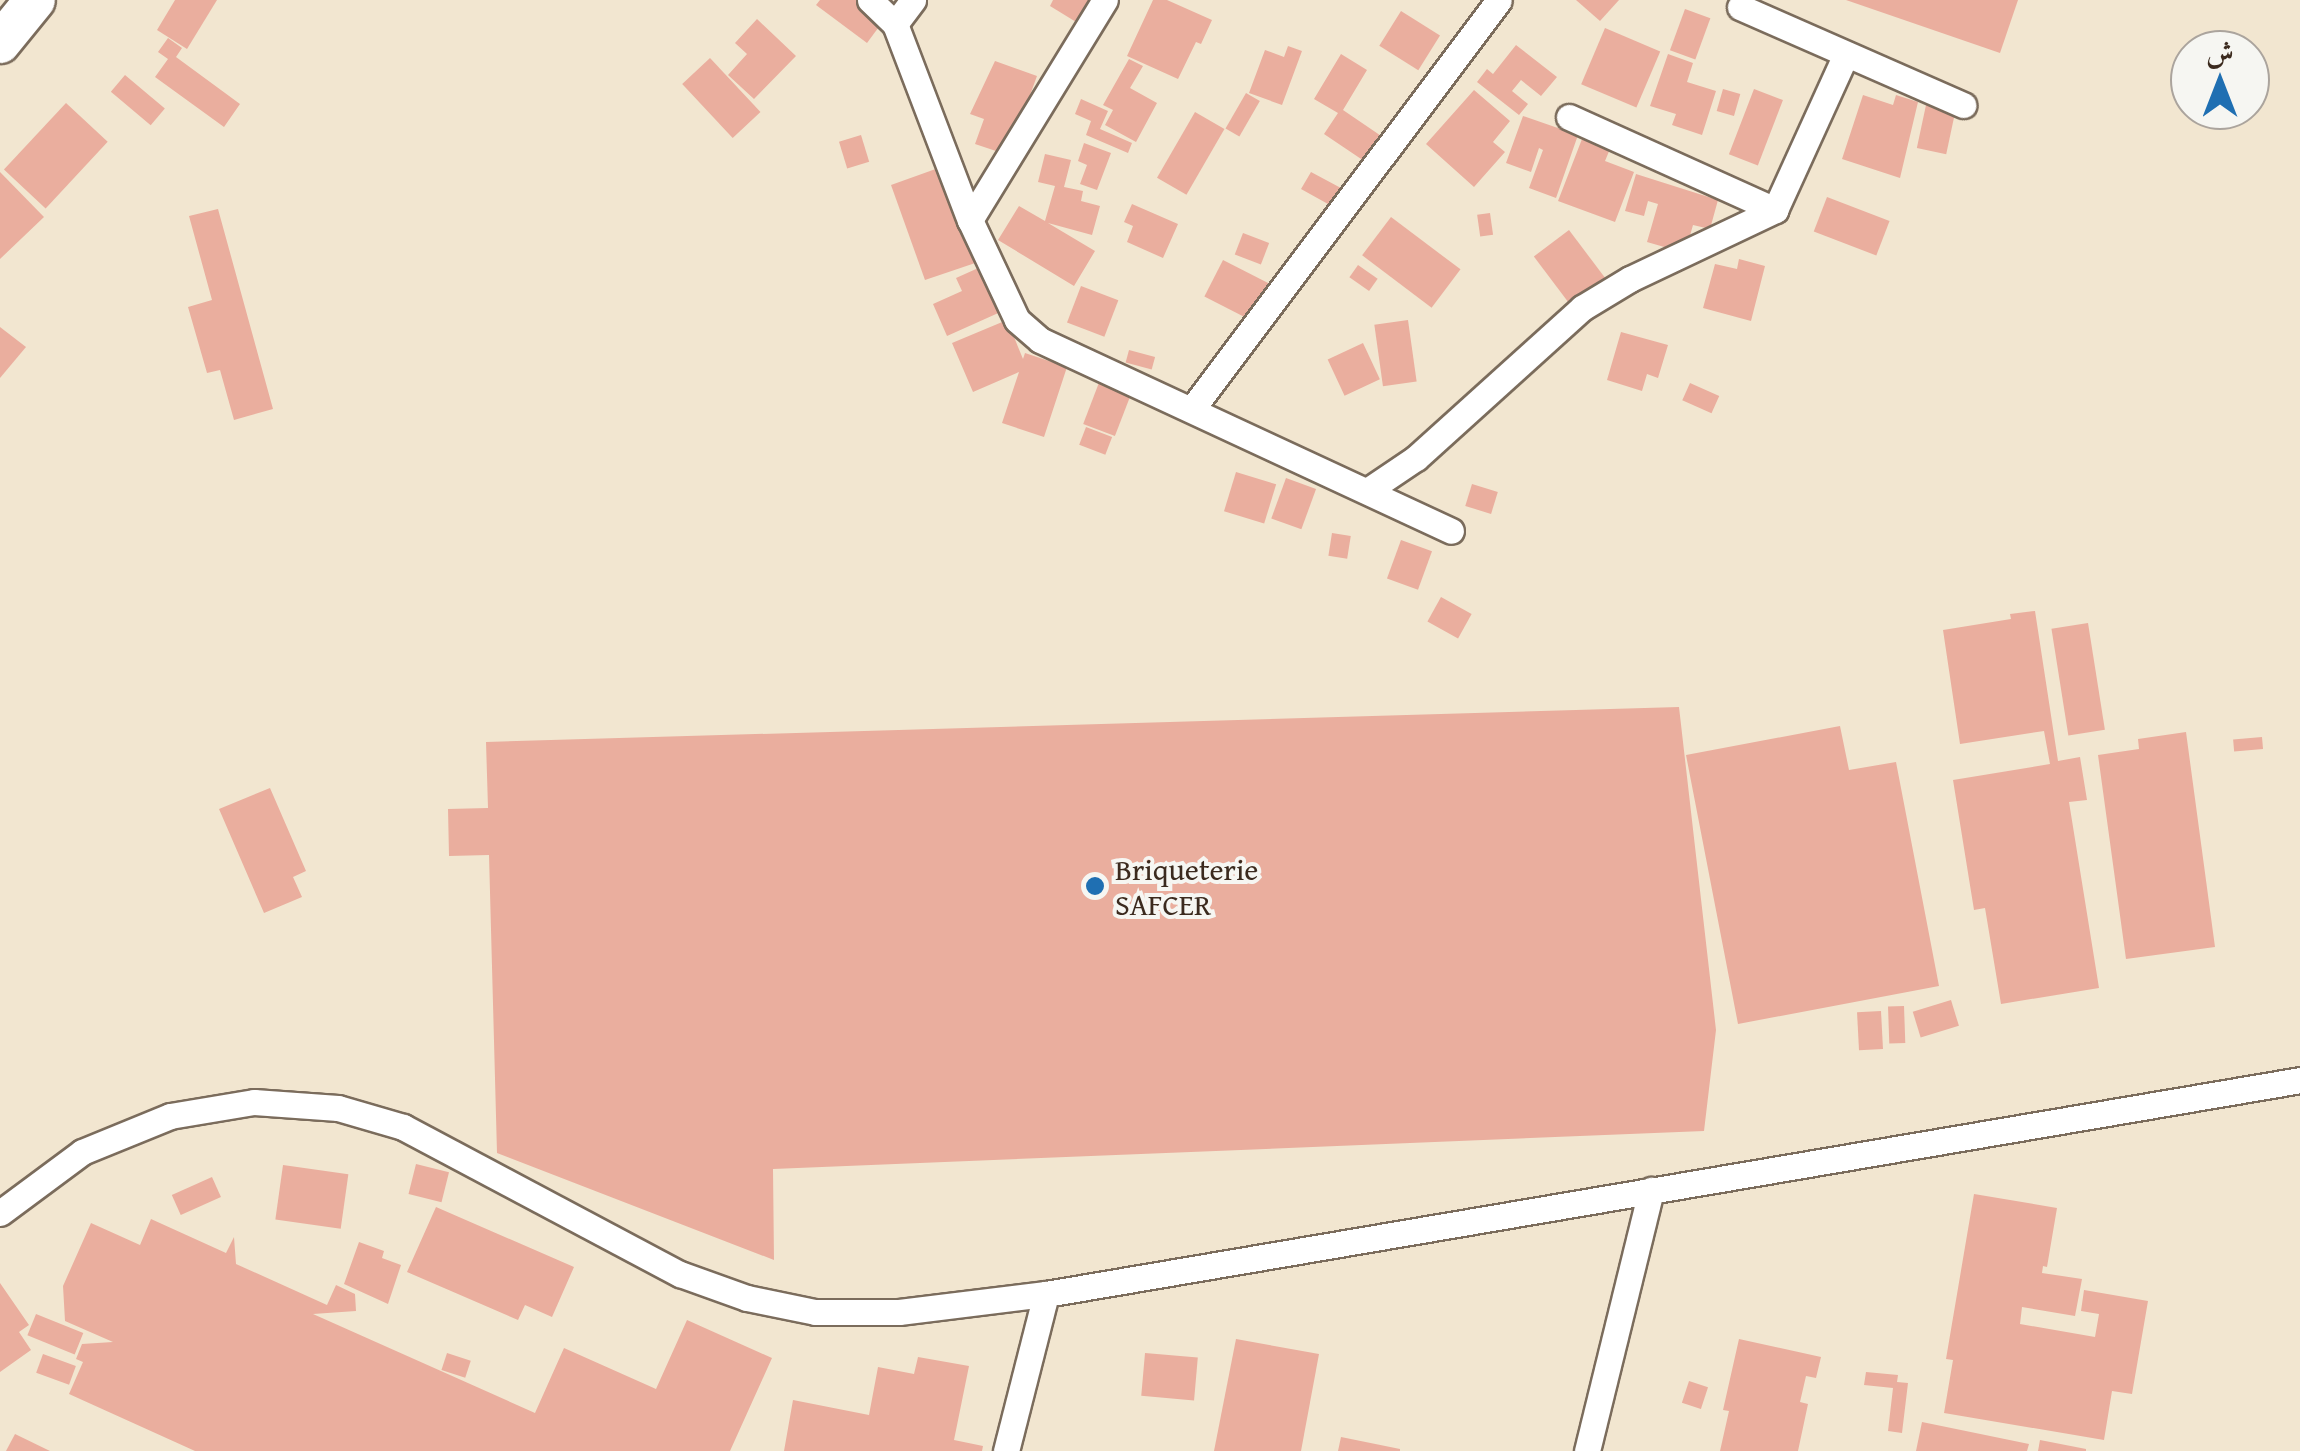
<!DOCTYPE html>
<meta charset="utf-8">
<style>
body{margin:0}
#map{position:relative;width:2300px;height:1451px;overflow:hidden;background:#f2e6d0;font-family:"Gentium Book Plus",Amiri,serif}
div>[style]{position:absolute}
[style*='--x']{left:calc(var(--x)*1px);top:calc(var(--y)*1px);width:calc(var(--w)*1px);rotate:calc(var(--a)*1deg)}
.building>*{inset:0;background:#eaae9e;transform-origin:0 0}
.roads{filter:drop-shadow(2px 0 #7b6c5c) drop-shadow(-2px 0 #7b6c5c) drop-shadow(0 2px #7b6c5c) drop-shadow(0 -2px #7b6c5c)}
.minor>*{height:25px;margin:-12.5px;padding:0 12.5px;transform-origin:12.5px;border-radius:12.5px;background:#fff}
.primary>*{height:40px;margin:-20px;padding:0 20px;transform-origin:20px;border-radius:20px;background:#fff}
.dots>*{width:28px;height:28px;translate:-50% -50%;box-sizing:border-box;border:5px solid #f6f6f2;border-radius:50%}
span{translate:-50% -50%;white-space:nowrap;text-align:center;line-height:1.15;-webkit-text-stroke:8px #f6f6f2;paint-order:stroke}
.poi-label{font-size:30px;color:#3b2a1e}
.left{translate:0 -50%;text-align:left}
.north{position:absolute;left:2170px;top:30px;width:100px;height:100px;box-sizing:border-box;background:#f6f6f2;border:2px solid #aba49d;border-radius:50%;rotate:0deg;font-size:28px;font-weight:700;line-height:40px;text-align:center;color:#3b2a1e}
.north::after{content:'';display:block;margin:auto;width:35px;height:45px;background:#1f6fb2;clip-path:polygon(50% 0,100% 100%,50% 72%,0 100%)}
</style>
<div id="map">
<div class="building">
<div style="clip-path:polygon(175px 0,217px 0,187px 49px,157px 30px)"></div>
<div style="clip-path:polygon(820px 0,857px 0,884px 20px,867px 43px,816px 5px)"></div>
<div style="clip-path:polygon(1053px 0,1097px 0,1081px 25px,1050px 6px)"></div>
<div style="clip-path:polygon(1153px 0,1167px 0,1212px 20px,1201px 44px,1196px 42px,1178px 79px,1127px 56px)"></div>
<div style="clip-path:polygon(1576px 0,1619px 0,1600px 21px)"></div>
<div style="clip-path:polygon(1846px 0,2018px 0,2000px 53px)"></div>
<div style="left:1685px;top:9px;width:27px;height:44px;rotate:20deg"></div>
<div style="left:1401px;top:11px;width:46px;height:41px;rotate:32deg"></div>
<div style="clip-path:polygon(757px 19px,796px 56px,754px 99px,728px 75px,747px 54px,735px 43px)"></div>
<div style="left:1605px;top:28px;width:60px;height:61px;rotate:23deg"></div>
<div style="clip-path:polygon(168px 38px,182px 48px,176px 57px,240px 104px,224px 127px,155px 77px,168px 59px,158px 52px)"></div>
<div style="clip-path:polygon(1516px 45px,1557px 77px,1541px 96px,1521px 80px,1512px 91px,1528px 104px,1519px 115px,1477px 82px,1487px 69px,1493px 74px)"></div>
<div style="clip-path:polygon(1288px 46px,1302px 51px,1282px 105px,1249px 93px,1265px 50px,1284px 57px)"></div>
<div style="clip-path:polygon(1341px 54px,1367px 70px,1343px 110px,1390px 142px,1373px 167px,1324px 134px,1338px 113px,1314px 99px)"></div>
<div style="clip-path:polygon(1668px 54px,1693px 63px,1687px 82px,1716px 91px,1702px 135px,1672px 125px,1676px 114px,1650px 106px)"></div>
<div style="left:710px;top:58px;width:74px;height:38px;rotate:47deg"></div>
<div style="clip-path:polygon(1129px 59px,1143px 66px,1130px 88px,1157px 103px,1136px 142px,1105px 125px,1113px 110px,1103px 105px)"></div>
<div style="clip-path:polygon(995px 61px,1037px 76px,1008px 155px,975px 144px,984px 119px,970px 114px)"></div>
<div style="left:125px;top:75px;width:52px;height:22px;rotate:40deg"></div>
<div style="left:1723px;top:89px;width:18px;height:23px;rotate:16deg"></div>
<div style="left:1754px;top:89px;width:31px;height:70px;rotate:21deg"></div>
<div style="clip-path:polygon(1474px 90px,1510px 121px,1493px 142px,1505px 152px,1474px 187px,1426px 144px)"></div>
<div style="left:1246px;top:93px;width:16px;height:41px;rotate:30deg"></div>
<div style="clip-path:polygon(1863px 95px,1893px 105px,1896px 95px,1918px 102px,1900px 178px,1842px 159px)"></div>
<div style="clip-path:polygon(1081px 99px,1108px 111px,1100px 129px,1132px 143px,1128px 153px,1086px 135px,1091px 121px,1075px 114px)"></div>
<div style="left:66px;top:103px;width:57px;height:91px;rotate:43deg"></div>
<div style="left:1926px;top:105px;width:30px;height:44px;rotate:12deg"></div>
<div style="left:1195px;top:112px;width:34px;height:76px;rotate:30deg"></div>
<div style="clip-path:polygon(1523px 116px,1578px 135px,1556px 198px,1529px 188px,1543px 150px,1539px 148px,1531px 172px,1506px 163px)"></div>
<div style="left:861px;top:135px;width:28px;height:23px;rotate:73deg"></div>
<div style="clip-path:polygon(1582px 139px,1610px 149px,1605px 161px,1634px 172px,1615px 222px,1558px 201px)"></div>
<div style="clip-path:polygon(1084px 143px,1111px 153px,1097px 190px,1080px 184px,1087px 165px,1078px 161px)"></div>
<div style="clip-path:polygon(1045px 154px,1071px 160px,1064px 187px,1083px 191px,1081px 201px,1100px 206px,1092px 235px,1048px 223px,1095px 251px,1074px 286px,998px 240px,1019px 206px,1045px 221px,1055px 186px,1038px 182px)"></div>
<div style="clip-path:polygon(944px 166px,987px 259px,925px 280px,891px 185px)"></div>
<div style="clip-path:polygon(0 172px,44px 217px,0 259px)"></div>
<div style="clip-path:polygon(1311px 172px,1354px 195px,1315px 227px,1328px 204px,1301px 189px)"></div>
<div style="clip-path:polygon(1636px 174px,1718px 200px,1710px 229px,1693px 225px,1685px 253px,1647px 242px,1658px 204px,1648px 201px,1644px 216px,1625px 211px)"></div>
<div style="left:1827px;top:197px;width:67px;height:37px;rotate:21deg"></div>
<div style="clip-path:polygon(1132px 204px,1178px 224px,1163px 258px,1127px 242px,1133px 226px,1124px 222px)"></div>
<div style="clip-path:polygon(218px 209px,273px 409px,234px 420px,220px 370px,207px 373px,188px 307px,212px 300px,189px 216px)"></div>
<div style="left:1490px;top:213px;width:22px;height:13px;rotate:82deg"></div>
<div style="left:1391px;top:217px;width:87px;height:48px;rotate:37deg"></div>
<div style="left:1569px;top:230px;width:67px;height:44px;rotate:53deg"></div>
<div style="left:1243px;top:233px;width:28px;height:23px;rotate:21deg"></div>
<div style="clip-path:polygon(1739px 259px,1765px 266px,1751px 321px,1703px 308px,1715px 264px,1737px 269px)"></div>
<div style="left:1223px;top:260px;width:56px;height:41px;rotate:27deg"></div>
<div style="clip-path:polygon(985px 265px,1005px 310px,947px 336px,933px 304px,962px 291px,956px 278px)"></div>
<div style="left:1358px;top:265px;width:24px;height:15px;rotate:35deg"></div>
<div style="left:1081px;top:286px;width:40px;height:39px;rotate:21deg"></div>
<div style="clip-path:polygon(1007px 320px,1023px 359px,1025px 353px,1067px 367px,1044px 437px,1002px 423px,1019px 372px,973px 392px,952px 343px)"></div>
<div style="left:1408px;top:320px;width:62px;height:34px;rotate:82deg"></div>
<div style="clip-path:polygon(0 327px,26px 347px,0 378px)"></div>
<div style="clip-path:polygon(1621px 332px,1668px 345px,1658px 378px,1647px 374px,1642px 391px,1607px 380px)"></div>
<div style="left:1363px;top:343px;width:40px;height:39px;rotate:65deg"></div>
<div style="left:1129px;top:350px;width:27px;height:13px;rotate:15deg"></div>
<div style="left:1100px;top:380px;width:34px;height:47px;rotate:21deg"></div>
<div style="left:1690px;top:383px;width:32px;height:19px;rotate:24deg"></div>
<div style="left:1086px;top:427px;width:28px;height:19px;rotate:21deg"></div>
<div style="left:1236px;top:472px;width:42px;height:41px;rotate:17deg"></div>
<div style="left:1286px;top:478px;width:32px;height:43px;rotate:20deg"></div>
<div style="left:1472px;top:484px;width:27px;height:23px;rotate:17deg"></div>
<div style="left:1332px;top:533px;width:19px;height:23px;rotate:9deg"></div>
<div style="left:1401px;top:540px;width:33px;height:41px;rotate:20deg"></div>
<div style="left:1441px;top:597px;width:35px;height:28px;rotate:29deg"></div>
<div style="clip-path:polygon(2035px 611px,2058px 761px,2080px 757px,2087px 800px,2069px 802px,2099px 988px,2001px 1004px,1985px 908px,1974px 910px,1953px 780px,2050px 764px,2044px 731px,1960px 744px,1943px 630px,2011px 619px,2010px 614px)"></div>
<div style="left:2088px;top:623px;width:108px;height:37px;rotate:81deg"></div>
<div style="clip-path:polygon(1679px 707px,1716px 1030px,1704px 1131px,773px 1169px,774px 1260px,497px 1153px,489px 855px,449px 856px,448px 809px,488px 808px,486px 742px)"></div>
<div style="clip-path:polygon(1840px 726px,1849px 770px,1896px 762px,1939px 986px,1738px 1024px,1686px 755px)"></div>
<div style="clip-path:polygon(2186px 732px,2215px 947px,2126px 959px,2098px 755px,2139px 749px,2138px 739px)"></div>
<div style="left:2262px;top:737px;width:12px;height:29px;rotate:85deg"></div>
<div style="clip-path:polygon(270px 788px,306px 871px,293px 877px,302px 897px,264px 913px,219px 809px)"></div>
<div style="left:1951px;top:1000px;width:27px;height:40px;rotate:73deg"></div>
<div style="left:1904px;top:1006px;width:37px;height:16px;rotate:88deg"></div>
<div style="left:1881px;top:1011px;width:38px;height:24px;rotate:87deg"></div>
<div style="left:416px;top:1164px;width:34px;height:31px;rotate:14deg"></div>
<div style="left:283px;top:1165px;width:66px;height:55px;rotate:8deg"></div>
<div style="left:212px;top:1177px;width:22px;height:44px;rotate:66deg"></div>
<div style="clip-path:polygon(1974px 1194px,2057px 1208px,2047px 1267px,2043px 1266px,2042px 1273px,2082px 1279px,2075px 1316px,2022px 1307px,2020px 1324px,2095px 1337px,2099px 1314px,2081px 1311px,2084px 1290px,2148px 1301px,2132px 1394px,2112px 1391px,2104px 1440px,1944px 1413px,1953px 1360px,1946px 1359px)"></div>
<div style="clip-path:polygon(436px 1207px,574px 1267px,552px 1317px,525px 1305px,518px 1320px,407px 1272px)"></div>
<div style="clip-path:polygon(151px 1219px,226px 1253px,234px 1237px,236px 1264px,327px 1305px,336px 1285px,355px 1294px,356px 1311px,313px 1314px,535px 1413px,564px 1348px,656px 1389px,687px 1320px,772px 1358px,730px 1451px,195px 1451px,69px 1394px,83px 1362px,76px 1359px,82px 1344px,113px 1342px,65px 1321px,63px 1286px,91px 1223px,140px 1245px)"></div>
<div style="clip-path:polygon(359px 1242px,384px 1251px,382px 1258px,401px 1265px,388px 1304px,344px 1284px)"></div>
<div style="clip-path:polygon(0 1283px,29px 1325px,19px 1332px,31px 1350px,0 1372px)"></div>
<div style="left:36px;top:1314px;width:51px;height:23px;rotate:22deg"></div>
<div style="clip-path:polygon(1236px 1339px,1319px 1354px,1301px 1451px,1214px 1451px)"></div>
<div style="clip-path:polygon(1739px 1339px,1821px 1357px,1816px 1378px,1806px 1376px,1800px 1402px,1808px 1404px,1798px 1451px,1720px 1451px,1729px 1411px,1723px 1410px)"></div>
<div style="left:447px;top:1353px;width:25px;height:18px;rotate:18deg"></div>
<div style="left:1145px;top:1353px;width:53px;height:43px;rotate:5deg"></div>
<div style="left:43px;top:1354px;width:35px;height:20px;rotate:20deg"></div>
<div style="clip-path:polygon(918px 1357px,969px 1366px,954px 1440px,983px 1446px,982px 1451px,784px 1451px,793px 1400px,869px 1415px,878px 1367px,914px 1374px)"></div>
<div style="clip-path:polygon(1866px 1372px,1898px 1375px,1897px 1382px,1908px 1383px,1902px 1433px,1888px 1431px,1893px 1388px,1864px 1385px)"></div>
<div style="left:1689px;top:1381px;width:20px;height:23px;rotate:18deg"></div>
<div style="clip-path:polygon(1922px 1422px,2029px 1444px,2027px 1451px,1916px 1451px)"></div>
<div style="clip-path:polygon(15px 1434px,50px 1451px,6px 1451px)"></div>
<div style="clip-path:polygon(1341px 1437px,1400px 1449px,1400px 1451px,1338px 1451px)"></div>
<div style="clip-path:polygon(2040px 1440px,2086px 1449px,2086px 1451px,2038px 1451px)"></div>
</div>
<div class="roads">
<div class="minor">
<div style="--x:870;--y:0;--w:35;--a:44"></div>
<div style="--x:895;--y:24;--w:210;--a:69.1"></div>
<div style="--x:970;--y:220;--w:110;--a:64.8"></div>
<div style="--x:1017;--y:320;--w:30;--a:41"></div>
<div style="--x:1040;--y:340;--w:453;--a:24.9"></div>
<div style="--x:1740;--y:7;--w:244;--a:23.7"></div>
<div style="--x:895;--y:24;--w:30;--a:-53"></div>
<div style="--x:1569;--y:117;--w:226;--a:24.3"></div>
<div style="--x:970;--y:220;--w:258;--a:-58.5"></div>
<div style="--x:1192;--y:409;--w:511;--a:-53.11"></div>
<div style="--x:1367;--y:491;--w:59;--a:-34"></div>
<div style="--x:1416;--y:458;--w:224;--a:-42.1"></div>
<div style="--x:1582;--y:308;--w:56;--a:-31.1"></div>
<div style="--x:1630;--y:279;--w:161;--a:-25.4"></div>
<div style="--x:1775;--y:210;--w:171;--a:-65.5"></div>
<div style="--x:0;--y:1213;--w:102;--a:-36.6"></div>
<div style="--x:82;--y:1152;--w:95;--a:-22.2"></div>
<div style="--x:170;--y:1116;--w:85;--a:-9.5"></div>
<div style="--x:254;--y:1102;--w:84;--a:4.1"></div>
<div style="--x:338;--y:1108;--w:68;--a:16.3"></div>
<div style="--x:403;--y:1127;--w:314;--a:28"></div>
<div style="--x:680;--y:1274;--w:71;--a:19.7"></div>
<div style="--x:747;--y:1298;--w:69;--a:11.6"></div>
<div style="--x:815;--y:1312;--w:84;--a:0"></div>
<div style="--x:899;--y:1312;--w:148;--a:-7"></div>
<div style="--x:1046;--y:1294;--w:1272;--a:-9.68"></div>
<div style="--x:1006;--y:1451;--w:162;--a:-75.7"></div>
<div style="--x:1587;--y:1451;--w:269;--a:-76.2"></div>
</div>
<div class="primary">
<div style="--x:0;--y:43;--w:55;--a:-50.9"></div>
</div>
</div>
<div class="dots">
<div style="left:1095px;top:886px;background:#1f6fb2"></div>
</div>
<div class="poi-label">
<span class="left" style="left:1115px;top:886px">Briqueterie<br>SAFCER</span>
</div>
<div class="north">ش</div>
</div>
